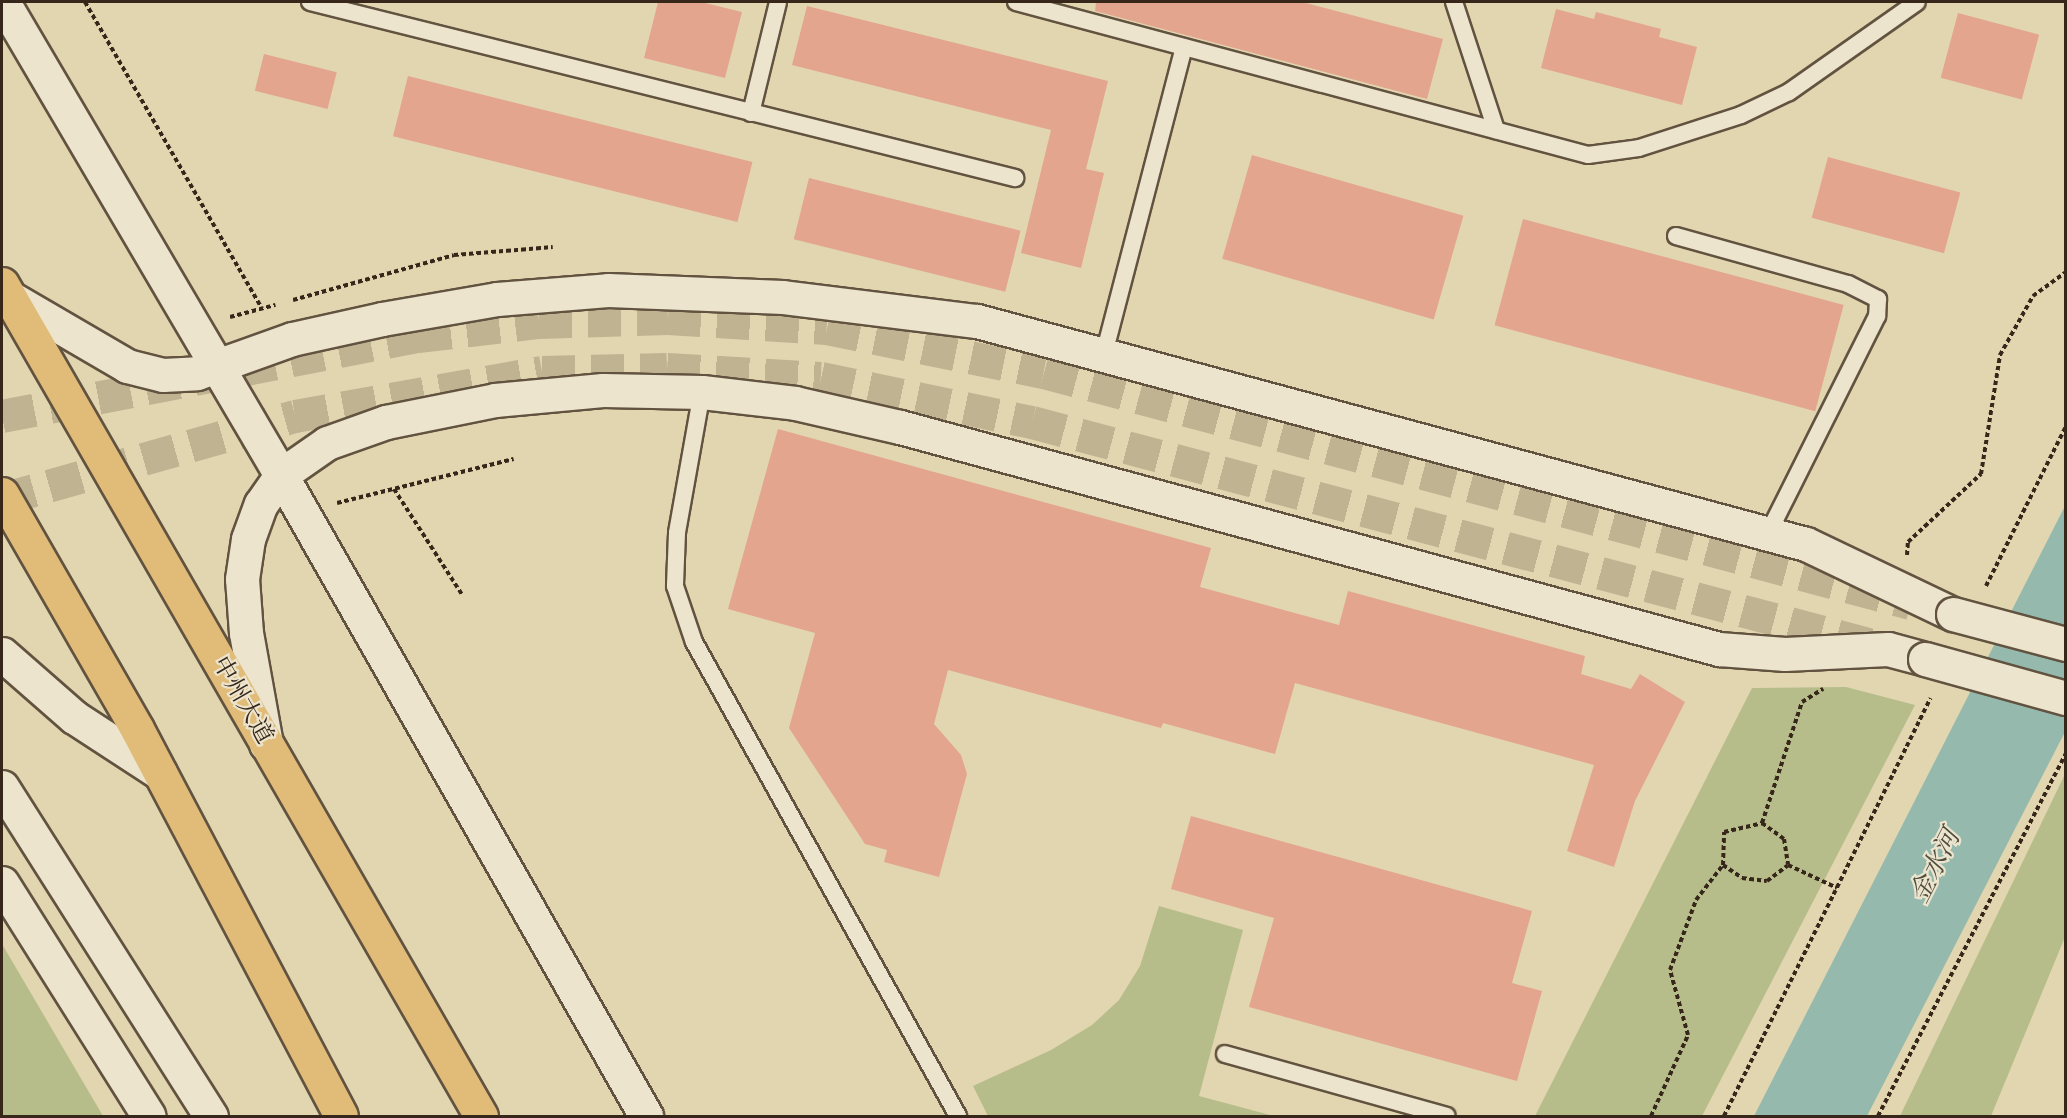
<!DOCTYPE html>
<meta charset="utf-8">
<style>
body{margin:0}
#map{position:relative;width:2067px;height:1118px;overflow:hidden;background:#e2d6b0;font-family:Vollkorn,"Noto Serif SC",serif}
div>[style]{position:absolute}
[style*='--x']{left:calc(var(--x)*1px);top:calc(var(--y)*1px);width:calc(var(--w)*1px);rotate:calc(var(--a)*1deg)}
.green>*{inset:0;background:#b6bd8a}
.water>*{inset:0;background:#95b9ad}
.building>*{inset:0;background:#e3a58e;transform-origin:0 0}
.minor-tunnel>*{height:33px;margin-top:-16.5px;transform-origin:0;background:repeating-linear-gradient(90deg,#c0b392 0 33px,transparent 0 49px)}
.path>*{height:4px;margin-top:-2px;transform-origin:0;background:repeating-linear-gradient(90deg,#37271a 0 4.5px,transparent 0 7.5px)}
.roads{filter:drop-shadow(2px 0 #625340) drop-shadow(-2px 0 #625340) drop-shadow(0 2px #625340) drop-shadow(0 -2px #625340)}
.service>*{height:16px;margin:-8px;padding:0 8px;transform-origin:8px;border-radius:8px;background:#ece4cc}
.minor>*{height:33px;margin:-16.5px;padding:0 16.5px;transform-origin:16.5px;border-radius:16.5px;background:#ece4cc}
.tertiary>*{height:33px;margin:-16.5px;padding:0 16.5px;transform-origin:16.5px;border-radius:16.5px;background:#ece4cc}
.trunk>*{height:33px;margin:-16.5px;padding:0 16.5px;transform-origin:16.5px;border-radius:16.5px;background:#e1bb78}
.bridges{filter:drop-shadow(2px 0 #625340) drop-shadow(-2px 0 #625340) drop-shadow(0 2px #625340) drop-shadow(0 -2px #625340)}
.tertiary-bridge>*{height:33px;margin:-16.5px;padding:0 16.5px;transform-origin:16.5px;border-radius:16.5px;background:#ece4cc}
span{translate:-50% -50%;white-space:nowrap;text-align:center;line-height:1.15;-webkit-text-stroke:4.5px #ece4cc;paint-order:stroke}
.street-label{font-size:24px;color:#37271a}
.water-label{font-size:26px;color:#4e4c3f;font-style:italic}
.frame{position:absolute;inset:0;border:3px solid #37271a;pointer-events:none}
</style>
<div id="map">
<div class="green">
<div style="clip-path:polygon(1846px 687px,1915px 705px,1702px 1116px,1535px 1116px,1752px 688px)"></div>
<div style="clip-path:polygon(2065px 774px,2065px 937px,1991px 1116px,1900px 1116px)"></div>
<div style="clip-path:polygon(1159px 906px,1243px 930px,1199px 1096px,1274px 1116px,988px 1116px,973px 1086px,1051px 1050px,1092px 1025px,1119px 1000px,1140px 966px)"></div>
<div style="clip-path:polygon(2px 944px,103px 1116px,2px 1116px)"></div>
</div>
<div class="water">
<div style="clip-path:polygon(2065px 506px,2065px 732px,1867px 1116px,1754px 1116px)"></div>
</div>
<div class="building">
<div style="clip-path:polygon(658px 2px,701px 2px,742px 12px,725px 78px,644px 58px)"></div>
<div style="clip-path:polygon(1096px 2px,1302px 2px,1443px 39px,1427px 99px,1095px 11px)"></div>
<div style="clip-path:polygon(807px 6px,1108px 81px,1086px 169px,1104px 173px,1081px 268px,1021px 253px,1051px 130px,792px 65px)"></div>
<div style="clip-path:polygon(1556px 9px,1594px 19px,1596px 12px,1661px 29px,1659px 37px,1697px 47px,1682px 105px,1541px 68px)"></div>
<div style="left:1958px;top:13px;width:84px;height:67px;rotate:15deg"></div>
<div style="left:264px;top:54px;width:75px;height:38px;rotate:14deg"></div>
<div style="left:408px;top:76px;width:355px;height:62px;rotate:14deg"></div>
<div style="left:1252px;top:155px;width:220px;height:108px;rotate:16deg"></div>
<div style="left:1828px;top:157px;width:137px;height:63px;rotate:15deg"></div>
<div style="left:809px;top:178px;width:218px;height:63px;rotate:14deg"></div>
<div style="left:1523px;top:219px;width:332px;height:110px;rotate:15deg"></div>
<div style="clip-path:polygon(778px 429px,1211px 548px,1200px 587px,1339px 625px,1348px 591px,1585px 656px,1581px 674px,1631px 689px,1640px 674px,1685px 702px,1635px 801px,1614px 867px,1567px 851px,1594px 765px,1295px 683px,1275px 754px,1163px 723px,1161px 728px,948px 670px,934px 724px,961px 755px,967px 774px,939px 877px,884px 862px,887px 850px,865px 844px,789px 728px,815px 633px,728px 609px)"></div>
<div style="clip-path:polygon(1191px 816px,1532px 911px,1512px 983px,1542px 991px,1517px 1081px,1249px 1007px,1274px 918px,1171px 889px)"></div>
</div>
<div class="minor-tunnel">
<div style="--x:2;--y:416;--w:424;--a:-10.9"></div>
<div style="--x:418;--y:336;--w:122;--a:-6.6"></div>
<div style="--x:539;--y:322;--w:129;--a:-1.8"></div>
<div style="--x:668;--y:318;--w:159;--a:3.6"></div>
<div style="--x:827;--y:328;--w:221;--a:11.5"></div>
<div style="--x:1044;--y:372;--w:897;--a:14.92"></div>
<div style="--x:2;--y:499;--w:305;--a:-15.8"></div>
<div style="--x:295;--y:416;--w:251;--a:-10.1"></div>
<div style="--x:542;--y:372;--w:125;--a:-1.4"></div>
<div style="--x:667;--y:369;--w:154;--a:3.3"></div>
<div style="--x:821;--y:378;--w:216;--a:11.8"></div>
<div style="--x:1032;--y:422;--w:873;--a:14.86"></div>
</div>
<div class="path">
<div style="--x:85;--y:2;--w:354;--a:60"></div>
<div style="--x:293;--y:300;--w:167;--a:-15.6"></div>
<div style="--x:454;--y:255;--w:99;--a:-4.6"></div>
<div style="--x:230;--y:317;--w:47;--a:-14.9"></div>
<div style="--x:394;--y:489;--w:127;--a:57.2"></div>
<div style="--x:337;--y:503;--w:182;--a:-14"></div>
<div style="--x:1907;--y:555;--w:13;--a:-86"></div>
<div style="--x:1908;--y:542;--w:100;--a:-43"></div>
<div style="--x:1981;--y:474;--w:121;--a:-80.9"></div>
<div style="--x:2000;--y:355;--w:68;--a:-60.8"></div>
<div style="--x:2033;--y:296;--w:41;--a:-36"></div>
<div style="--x:1986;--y:586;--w:179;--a:-63.4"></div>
<div style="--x:1762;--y:823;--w:27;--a:36"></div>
<div style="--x:1784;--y:839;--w:26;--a:81"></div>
<div style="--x:1723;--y:865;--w:23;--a:34"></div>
<div style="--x:1742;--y:878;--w:25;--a:7"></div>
<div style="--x:1767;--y:881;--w:26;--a:-37"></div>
<div style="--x:1788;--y:865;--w:54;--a:25.1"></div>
<div style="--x:1651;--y:1116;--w:89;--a:-65.4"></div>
<div style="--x:1688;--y:1035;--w:67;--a:-105.5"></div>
<div style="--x:1670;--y:970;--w:75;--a:-69.6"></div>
<div style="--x:1696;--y:900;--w:44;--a:-52.4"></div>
<div style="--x:1723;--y:865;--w:33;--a:-88"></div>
<div style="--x:1724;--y:832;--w:39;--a:-13"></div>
<div style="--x:1762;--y:823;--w:127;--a:-71.7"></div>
<div style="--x:1802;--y:702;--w:25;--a:-32"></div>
<div style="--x:1724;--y:1116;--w:466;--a:-63.7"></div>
<div style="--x:1878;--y:1116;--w:408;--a:-62.6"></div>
</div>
<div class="roads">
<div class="service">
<div style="--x:310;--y:2;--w:727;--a:14.02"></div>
<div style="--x:1016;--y:2;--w:592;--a:14.98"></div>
<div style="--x:1588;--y:155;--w:51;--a:-7.8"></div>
<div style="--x:1639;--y:148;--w:107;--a:-17.9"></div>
<div style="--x:1741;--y:115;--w:53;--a:-25.6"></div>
<div style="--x:1789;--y:92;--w:156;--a:-35.1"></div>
<div style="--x:1454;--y:2;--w:135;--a:71.8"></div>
<div style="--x:751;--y:113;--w:114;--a:-76.3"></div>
<div style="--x:1676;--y:236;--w:179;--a:15.6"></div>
<div style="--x:1848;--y:284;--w:34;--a:27"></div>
<div style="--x:1878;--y:299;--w:17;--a:93"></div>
<div style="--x:1877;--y:316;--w:244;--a:116.6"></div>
<div style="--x:1104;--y:354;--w:317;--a:-75.4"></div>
<div style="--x:702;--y:392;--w:143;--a:100.1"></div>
<div style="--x:677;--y:533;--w:53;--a:92.2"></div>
<div style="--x:675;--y:586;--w:59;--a:71.3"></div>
<div style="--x:694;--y:642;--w:543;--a:60.88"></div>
<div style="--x:1225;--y:1054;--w:230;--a:15.6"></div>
</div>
<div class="minor">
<div style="--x:3;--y:2;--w:549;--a:59.56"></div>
<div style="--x:281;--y:475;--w:738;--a:60.34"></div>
<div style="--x:2;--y:654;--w:96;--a:41.2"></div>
<div style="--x:74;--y:717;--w:103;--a:33.1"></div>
<div style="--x:2;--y:787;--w:390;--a:57.6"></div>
<div style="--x:2;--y:883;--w:275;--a:57.8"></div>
</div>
<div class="tertiary">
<div style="--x:9;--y:297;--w:137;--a:30.3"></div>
<div style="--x:127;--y:366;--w:37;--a:14"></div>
<div style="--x:163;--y:375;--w:34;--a:-3"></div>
<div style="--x:197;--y:373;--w:101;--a:-19.7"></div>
<div style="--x:292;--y:339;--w:92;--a:-12.5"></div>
<div style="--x:382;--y:319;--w:117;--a:-9.9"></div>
<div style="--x:497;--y:299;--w:111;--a:-4.6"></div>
<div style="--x:608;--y:290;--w:175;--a:2.3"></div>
<div style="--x:783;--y:297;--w:195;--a:7.1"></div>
<div style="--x:977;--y:321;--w:858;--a:15.06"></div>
<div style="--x:1806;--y:544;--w:163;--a:25.5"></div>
<div style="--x:266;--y:744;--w:113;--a:-100.2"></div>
<div style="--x:246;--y:633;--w:54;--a:-94.2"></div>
<div style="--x:242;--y:579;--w:40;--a:-81.5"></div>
<div style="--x:248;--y:539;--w:37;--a:-70"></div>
<div style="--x:261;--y:504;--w:35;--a:-55"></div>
<div style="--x:281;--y:475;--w:56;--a:-34.8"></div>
<div style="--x:327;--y:443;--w:63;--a:-19.6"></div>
<div style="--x:386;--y:422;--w:111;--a:-11.4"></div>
<div style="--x:495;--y:400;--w:108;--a:-5.3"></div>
<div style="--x:603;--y:390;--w:99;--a:1.2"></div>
<div style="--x:702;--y:392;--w:94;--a:6.7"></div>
<div style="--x:795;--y:403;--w:108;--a:12.9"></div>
<div style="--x:900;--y:427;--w:849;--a:15.17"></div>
<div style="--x:1719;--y:649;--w:66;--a:4.3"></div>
<div style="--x:1785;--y:654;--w:103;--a:-2.8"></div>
<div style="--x:1888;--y:649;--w:38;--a:15"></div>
</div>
<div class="trunk">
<div style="--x:2;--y:284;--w:960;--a:60.07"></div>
<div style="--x:2;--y:494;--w:271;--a:60.1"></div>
<div style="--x:137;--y:729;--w:437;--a:62.2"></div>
</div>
</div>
<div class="bridges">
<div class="tertiary-bridge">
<div style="--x:1953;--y:614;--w:117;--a:14.9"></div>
<div style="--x:1925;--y:659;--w:146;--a:15.5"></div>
</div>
</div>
<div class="street-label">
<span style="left:241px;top:701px;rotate:60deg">中州大道</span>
</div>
<div class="water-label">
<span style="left:1937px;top:867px;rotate:-63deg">金水河</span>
</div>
<div class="frame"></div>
</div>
